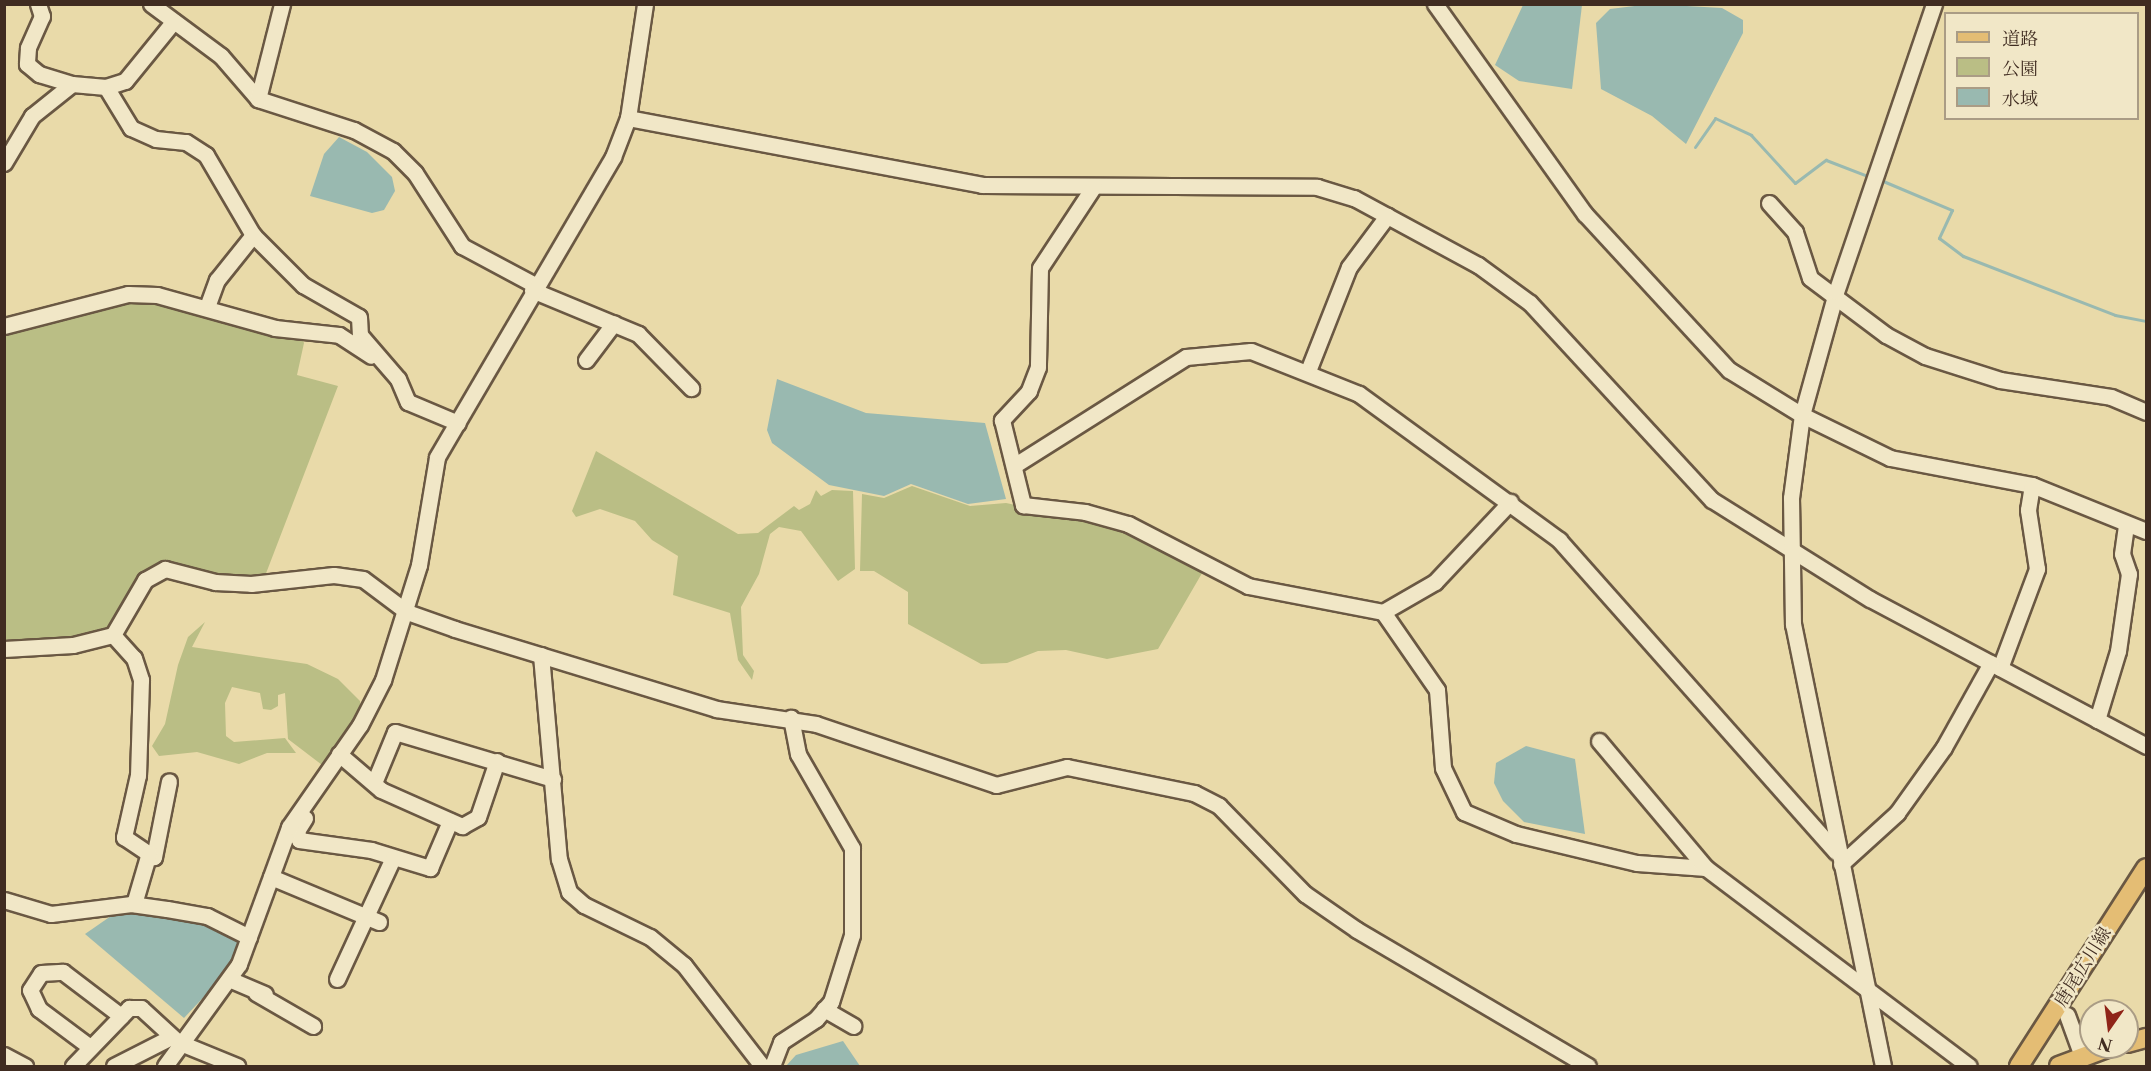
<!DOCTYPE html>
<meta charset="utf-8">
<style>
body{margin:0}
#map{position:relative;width:2151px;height:1071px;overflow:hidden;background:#e9daa9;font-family:"Libre Caslon Text","Noto Serif JP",serif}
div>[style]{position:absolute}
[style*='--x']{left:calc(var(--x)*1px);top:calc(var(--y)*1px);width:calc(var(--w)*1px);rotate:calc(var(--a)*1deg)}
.green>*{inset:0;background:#babe85}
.water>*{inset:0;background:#99b9b0}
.stream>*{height:3px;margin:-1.5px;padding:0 1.5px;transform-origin:1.5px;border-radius:1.5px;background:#99b9b0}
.roads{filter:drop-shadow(2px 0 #6a5843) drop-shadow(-2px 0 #6a5843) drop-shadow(0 2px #6a5843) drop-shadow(0 -2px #6a5843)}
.minor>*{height:15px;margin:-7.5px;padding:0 7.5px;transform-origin:7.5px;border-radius:7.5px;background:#f1e7c7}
.major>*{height:18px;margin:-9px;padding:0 9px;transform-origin:9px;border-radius:9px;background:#e4bd74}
span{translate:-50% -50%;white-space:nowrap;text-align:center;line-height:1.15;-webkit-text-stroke:5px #f1e7c7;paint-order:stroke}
.street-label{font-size:18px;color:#402c21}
.frame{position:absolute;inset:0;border:6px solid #402c21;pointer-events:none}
.legend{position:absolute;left:1944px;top:12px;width:195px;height:108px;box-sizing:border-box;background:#f1e7c7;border:2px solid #aa9c85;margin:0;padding:8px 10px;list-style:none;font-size:18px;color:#402c21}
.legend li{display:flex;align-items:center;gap:12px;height:30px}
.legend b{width:30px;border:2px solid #aa9c85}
.north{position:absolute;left:2079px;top:999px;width:60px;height:60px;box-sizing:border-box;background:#f1e7c7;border:2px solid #aa9c85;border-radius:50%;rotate:194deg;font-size:16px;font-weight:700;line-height:24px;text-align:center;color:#402c21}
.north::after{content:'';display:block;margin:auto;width:21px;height:27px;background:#8f2418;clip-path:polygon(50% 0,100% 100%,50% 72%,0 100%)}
</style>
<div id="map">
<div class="green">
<div style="clip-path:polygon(132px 298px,160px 299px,300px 333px,304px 343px,297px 375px,338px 386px,265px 576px,225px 579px,170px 564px,101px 636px,5px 645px,4px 330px)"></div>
<div style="clip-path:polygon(596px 451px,738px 534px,758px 533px,794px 506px,799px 510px,810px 504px,816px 490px,821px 496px,832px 490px,853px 491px,855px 569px,838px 581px,801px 531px,779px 527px,770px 534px,759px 574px,741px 607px,743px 655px,754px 671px,752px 680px,738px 660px,730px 613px,673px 595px,678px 556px,652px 540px,635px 521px,600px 509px,576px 517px,572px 511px)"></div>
<div style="clip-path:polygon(912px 486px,970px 506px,1006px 503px,1127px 529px,1205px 568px,1158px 649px,1107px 659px,1066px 650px,1038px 651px,1007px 663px,981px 664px,908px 624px,908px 592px,874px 571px,860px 571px,862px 494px,884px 498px)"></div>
<div style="clip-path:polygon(205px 622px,192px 647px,307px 664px,338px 679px,360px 701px,361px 712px,326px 768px,288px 739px,285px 693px,278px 695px,278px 706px,271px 710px,263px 709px,260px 693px,232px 687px,225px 703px,226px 736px,234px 742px,285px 738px,296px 753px,267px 753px,239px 764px,197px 752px,159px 756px,152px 746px,165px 724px,178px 665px,188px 637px)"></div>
</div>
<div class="water">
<div style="clip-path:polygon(1651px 4px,1722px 8px,1743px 20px,1743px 33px,1686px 144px,1652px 116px,1601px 89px,1596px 23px,1610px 9px)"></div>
<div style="clip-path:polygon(1523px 5px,1582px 5px,1572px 89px,1519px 81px,1495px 65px)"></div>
<div style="clip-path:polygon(339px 137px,367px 152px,392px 177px,395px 191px,384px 210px,372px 213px,310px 196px,324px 154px)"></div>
<div style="clip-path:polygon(777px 379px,866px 413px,985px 423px,1006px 499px,968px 504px,911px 484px,884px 496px,829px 485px,772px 443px,767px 430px)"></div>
<div style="clip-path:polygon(1526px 746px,1575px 759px,1585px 834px,1524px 822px,1503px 801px,1494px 783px,1496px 763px)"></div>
<div style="clip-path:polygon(137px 911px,201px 922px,240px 941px,231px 968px,184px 1018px,85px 934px,111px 916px)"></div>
<div style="clip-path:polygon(843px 1041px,860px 1066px,786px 1066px,796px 1055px)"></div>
</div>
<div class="stream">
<div style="--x:1695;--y:147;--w:35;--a:-55"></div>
<div style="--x:1715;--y:118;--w:40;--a:25"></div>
<div style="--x:1751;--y:135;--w:65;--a:47.5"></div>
<div style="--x:1795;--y:183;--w:39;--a:-37"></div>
<div style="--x:1826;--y:160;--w:42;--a:21"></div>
<div style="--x:1883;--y:181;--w:75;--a:22.8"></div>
<div style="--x:1952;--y:210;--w:31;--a:115"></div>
<div style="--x:1939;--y:238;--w:30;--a:37"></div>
<div style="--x:1963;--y:256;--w:163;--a:21.2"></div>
<div style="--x:2115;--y:315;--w:32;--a:11"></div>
</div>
<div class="roads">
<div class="minor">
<div style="--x:38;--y:4;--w:13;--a:72"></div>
<div style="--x:42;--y:16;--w:35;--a:114"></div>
<div style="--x:28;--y:48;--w:16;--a:94"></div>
<div style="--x:27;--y:64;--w:16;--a:40"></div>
<div style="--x:39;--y:74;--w:34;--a:17"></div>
<div style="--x:72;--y:84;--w:34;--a:5"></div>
<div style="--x:106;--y:87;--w:20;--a:-18"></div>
<div style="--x:125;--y:81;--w:77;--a:-50.8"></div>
<div style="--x:151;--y:4;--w:87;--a:36.6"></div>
<div style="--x:221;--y:56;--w:57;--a:49.3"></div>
<div style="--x:258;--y:99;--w:101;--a:17.9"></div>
<div style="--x:354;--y:130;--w:44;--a:28.3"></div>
<div style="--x:393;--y:151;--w:31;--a:45"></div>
<div style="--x:415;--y:173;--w:87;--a:57.2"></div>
<div style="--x:462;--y:246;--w:83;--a:28.1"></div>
<div style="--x:1435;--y:4;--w:258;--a:54.5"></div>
<div style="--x:1585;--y:214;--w:212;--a:47.3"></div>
<div style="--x:1729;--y:370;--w:86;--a:31.7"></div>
<div style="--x:1802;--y:415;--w:98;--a:26"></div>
<div style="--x:1890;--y:458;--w:145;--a:10.8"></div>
<div style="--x:2032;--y:485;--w:123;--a:22"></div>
<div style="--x:106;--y:87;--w:48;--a:58.6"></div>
<div style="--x:131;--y:128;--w:27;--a:24"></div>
<div style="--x:156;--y:139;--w:30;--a:6"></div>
<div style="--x:186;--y:142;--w:24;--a:33"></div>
<div style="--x:206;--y:155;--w:93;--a:59.6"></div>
<div style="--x:253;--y:235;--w:71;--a:45"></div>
<div style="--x:303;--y:285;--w:64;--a:29.7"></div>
<div style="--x:359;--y:317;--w:18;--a:87"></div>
<div style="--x:360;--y:335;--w:58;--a:49.2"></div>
<div style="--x:398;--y:379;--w:25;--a:67"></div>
<div style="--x:408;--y:402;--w:54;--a:22.8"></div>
<div style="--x:258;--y:99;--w:98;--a:-75.8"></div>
<div style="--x:628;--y:118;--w:360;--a:10.7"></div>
<div style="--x:982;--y:185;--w:335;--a:0.3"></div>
<div style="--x:1317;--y:187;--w:39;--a:17"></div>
<div style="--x:1354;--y:198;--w:141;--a:28.4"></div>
<div style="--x:1478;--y:265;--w:64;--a:36.2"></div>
<div style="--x:1530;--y:303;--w:268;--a:47.3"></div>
<div style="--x:1712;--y:500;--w:186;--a:32.1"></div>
<div style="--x:1870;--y:599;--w:313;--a:28"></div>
<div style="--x:4;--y:163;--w:55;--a:-59.2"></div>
<div style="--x:32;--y:116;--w:51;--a:-38.7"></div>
<div style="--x:1094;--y:186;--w:98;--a:123.4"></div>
<div style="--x:1040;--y:268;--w:99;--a:91.2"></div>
<div style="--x:1038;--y:367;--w:26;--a:111"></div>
<div style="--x:1029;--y:391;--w:40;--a:133"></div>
<div style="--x:1002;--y:420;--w:88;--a:76.1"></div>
<div style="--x:1023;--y:505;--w:62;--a:6.4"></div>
<div style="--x:1085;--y:512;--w:45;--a:15.6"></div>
<div style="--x:1128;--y:524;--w:135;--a:27.3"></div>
<div style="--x:1248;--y:586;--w:137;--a:10.9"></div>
<div style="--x:1383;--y:612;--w:60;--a:-30"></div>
<div style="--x:1435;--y:582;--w:110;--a:-46.8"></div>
<div style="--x:1769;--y:203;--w:39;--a:48"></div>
<div style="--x:1795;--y:232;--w:48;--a:71.9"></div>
<div style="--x:1810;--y:278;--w:95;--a:36.9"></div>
<div style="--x:1886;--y:335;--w:44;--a:28.3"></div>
<div style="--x:1925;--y:356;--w:79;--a:17.7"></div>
<div style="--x:2000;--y:380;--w:112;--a:8.7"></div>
<div style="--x:2111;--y:397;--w:38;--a:23"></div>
<div style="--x:532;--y:290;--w:115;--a:22.5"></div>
<div style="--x:638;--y:334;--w:76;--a:45.5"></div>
<div style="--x:207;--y:307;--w:29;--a:-70"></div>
<div style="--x:217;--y:280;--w:58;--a:-51.3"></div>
<div style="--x:4;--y:326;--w:128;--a:-14.5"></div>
<div style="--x:128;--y:294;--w:29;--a:2"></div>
<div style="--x:157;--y:295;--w:123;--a:15.6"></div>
<div style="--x:275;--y:328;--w:64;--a:6.2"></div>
<div style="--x:339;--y:335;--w:38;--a:33"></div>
<div style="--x:586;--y:360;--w:46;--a:-52.9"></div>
<div style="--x:1308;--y:371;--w:112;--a:-68.5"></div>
<div style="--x:1349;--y:267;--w:64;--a:-53.3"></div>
<div style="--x:1015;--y:465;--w:202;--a:-32.3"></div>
<div style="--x:1186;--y:357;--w:65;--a:-5.3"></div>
<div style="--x:1251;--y:351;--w:116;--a:21.7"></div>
<div style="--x:1359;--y:394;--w:248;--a:36.1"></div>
<div style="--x:1559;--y:540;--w:417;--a:48.4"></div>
<div style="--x:1383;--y:612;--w:95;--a:55.3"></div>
<div style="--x:1437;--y:690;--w:78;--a:85.6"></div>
<div style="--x:1443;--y:768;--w:49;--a:64.5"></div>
<div style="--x:1464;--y:812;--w:56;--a:22.9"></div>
<div style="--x:1516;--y:834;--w:124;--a:13.5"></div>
<div style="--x:1637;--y:863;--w:69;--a:4.1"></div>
<div style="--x:1706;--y:868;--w:329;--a:37"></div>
<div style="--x:113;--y:635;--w:31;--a:48"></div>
<div style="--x:134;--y:658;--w:23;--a:72"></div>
<div style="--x:141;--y:680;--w:95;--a:91.8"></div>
<div style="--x:138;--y:775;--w:64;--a:102.7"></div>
<div style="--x:124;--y:837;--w:36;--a:34"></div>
<div style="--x:154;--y:857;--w:77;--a:-78.8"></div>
<div style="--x:4;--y:649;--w:69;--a:-3.3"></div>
<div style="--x:73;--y:645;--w:41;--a:-14"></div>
<div style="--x:113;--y:635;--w:64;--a:-59.8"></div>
<div style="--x:145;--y:580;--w:23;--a:-29"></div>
<div style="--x:165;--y:569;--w:52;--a:14.6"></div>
<div style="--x:215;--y:582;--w:36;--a:3"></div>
<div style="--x:251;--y:584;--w:83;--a:-6.2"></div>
<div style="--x:334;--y:575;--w:29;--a:8"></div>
<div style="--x:363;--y:579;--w:55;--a:36.9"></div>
<div style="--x:407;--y:612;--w:51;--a:19.5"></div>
<div style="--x:455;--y:629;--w:273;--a:17"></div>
<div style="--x:716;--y:709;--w:101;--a:8.5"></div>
<div style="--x:816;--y:724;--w:190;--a:18.7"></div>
<div style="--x:996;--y:785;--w:73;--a:-14.2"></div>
<div style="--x:1067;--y:767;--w:130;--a:11.6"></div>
<div style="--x:1194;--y:793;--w:28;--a:27"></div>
<div style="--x:1219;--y:806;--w:123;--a:45.7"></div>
<div style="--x:1305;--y:894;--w:63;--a:34.7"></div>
<div style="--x:1357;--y:930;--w:268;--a:30.5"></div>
<div style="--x:541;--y:655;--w:205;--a:85"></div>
<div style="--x:559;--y:859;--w:34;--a:73"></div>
<div style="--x:569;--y:892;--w:20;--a:41"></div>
<div style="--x:584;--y:905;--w:73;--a:25.9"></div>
<div style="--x:650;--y:937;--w:44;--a:39.5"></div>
<div style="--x:684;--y:965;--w:128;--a:52.3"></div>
<div style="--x:2000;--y:668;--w:106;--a:-69.5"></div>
<div style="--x:2037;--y:569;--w:60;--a:-98.7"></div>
<div style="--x:2028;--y:510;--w:25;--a:-81"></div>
<div style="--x:2097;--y:720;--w:72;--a:-73.1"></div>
<div style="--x:2118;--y:651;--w:78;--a:-81.9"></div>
<div style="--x:2129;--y:574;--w:21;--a:-109"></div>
<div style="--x:2122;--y:554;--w:30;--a:-82"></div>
<div style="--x:1599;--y:741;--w:166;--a:49.9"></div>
<div style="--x:339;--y:754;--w:55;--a:40.6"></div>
<div style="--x:381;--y:790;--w:89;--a:24"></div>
<div style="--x:462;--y:826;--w:18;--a:-29"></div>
<div style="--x:478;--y:817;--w:59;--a:-71.3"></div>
<div style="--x:374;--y:783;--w:55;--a:-67.6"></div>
<div style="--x:395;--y:732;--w:165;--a:16.6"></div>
<div style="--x:305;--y:818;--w:15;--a:122"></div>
<div style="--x:297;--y:831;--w:9;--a:77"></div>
<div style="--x:299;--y:840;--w:73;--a:7.9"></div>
<div style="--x:371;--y:850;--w:62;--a:17"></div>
<div style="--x:430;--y:868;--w:51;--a:-66.9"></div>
<div style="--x:1841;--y:864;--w:76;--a:-42.3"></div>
<div style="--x:1897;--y:813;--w:81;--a:-54.5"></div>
<div style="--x:1944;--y:747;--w:96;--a:-60.8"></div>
<div style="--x:271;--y:877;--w:117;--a:22.6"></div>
<div style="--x:4;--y:900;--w:49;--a:16.6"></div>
<div style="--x:51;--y:914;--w:81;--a:-7.1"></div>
<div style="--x:131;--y:904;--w:36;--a:8"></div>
<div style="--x:167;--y:909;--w:41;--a:9.9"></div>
<div style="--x:207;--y:916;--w:47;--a:26.6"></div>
<div style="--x:134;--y:904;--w:53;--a:-73.6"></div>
<div style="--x:229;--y:979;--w:39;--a:23"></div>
<div style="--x:337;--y:979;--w:133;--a:-65.2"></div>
<div style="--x:256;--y:993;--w:66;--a:30.1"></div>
<div style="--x:824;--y:1009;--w:34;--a:30"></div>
<div style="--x:2067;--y:1015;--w:44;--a:69.9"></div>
<div style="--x:90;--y:1047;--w:64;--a:-143.3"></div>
<div style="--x:39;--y:1009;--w:21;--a:-115"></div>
<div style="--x:30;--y:990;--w:20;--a:-57"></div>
<div style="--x:41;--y:973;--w:22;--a:-3"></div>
<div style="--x:63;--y:972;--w:73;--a:37.2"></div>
<div style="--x:4;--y:1055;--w:24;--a:28"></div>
<div style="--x:73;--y:1066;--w:81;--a:-46"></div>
<div style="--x:129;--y:1008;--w:12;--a:0"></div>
<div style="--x:141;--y:1008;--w:50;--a:42.6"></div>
<div style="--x:178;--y:1042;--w:64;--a:22.1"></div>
<div style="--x:114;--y:1066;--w:64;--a:-27"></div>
<div style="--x:165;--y:1066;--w:126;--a:-54"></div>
<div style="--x:239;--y:964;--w:146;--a:-69.9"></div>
<div style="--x:289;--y:827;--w:124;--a:-55.2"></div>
<div style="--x:360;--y:725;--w:51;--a:-62.9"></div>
<div style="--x:383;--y:680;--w:121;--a:-72.6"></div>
<div style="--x:419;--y:565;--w:109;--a:-80.5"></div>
<div style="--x:437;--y:457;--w:348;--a:-59.6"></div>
<div style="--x:613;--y:157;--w:42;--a:-69"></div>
<div style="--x:628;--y:118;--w:115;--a:-81.5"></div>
<div style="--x:772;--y:1066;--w:26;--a:-69"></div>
<div style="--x:781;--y:1042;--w:42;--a:-33.3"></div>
<div style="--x:816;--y:1019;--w:23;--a:-49"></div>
<div style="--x:831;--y:1002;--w:70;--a:-72.6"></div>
<div style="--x:852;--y:935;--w:87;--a:-90"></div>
<div style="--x:852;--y:848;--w:108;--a:-119.9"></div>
<div style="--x:798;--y:754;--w:37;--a:-101"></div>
<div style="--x:1883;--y:1066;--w:450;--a:-101.5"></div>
<div style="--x:1793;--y:625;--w:127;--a:-90.9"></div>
<div style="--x:1791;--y:498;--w:84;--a:-82.5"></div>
<div style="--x:1802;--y:415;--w:128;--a:-74.5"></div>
<div style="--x:1836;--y:292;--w:304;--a:-71.2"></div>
</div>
<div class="major">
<div style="--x:2127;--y:1043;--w:20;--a:-15"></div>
<div style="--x:2019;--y:1066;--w:235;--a:-57.3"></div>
<div style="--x:2059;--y:1066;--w:54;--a:-20.4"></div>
</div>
</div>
<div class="street-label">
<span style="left:2083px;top:967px;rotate:-58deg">唐尾広川線</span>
</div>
<div class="frame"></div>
<ul class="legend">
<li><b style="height:8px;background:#e4bd74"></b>道路</li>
<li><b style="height:16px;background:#babe85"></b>公園</li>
<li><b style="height:16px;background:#99b9b0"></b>水域</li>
</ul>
<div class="north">N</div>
</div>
